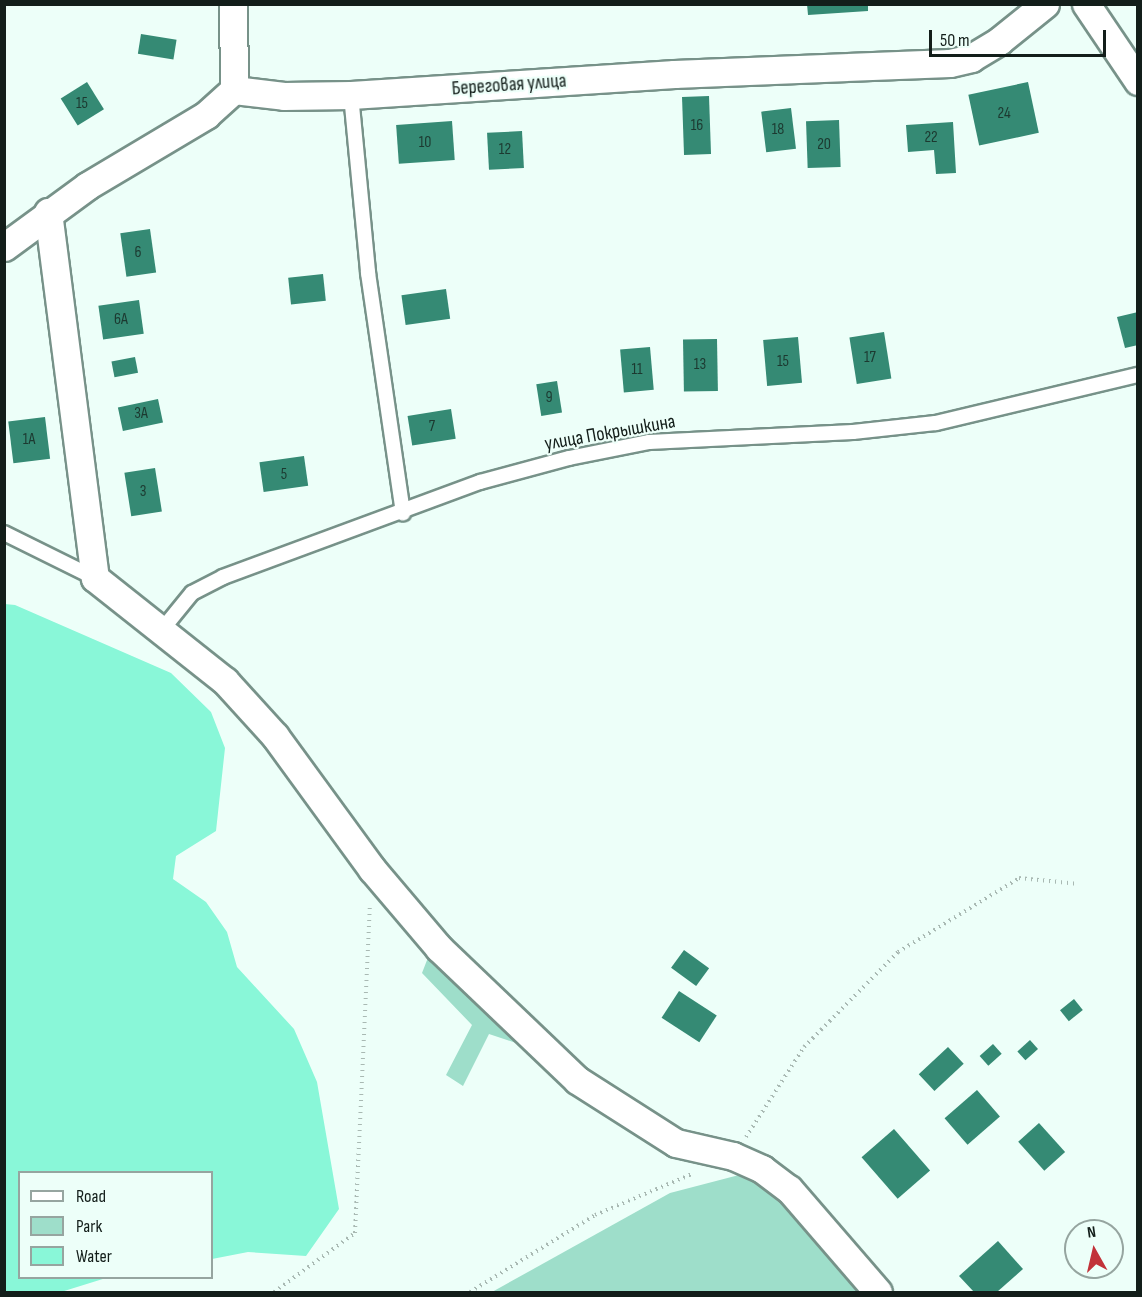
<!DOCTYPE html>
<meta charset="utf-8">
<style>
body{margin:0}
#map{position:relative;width:1142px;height:1297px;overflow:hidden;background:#edfff9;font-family:"Sofia Sans Condensed",sans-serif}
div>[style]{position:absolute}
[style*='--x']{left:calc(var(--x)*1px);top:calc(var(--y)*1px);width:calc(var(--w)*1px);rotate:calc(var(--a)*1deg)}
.green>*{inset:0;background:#9edeca}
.water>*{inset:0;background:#89f7d8}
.building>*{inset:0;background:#358a74;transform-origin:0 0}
.path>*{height:4px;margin-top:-2px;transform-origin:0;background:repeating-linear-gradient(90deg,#a9b9b3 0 1.5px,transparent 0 6px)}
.roads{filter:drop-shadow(2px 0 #779289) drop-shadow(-2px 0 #779289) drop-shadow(0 2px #779289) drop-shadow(0 -2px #779289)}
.service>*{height:14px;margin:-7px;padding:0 7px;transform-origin:7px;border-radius:7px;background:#fff}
.minor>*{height:27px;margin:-13.5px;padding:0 13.5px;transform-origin:13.5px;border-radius:13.5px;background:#fff}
span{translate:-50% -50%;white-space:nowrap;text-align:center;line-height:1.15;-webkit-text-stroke:4.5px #edfff9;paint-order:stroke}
.number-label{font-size:16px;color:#1c3930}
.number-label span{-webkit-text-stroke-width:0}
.street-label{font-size:20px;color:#131e1a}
.frame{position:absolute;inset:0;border:6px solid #131e1a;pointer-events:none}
.legend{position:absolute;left:18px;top:1171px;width:195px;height:108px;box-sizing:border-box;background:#edfff9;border:2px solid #96a5a0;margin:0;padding:8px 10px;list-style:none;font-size:18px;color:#131e1a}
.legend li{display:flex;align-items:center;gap:12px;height:30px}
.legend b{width:30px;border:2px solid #96a5a0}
.north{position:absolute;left:1064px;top:1219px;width:60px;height:60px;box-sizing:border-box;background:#edfff9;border:2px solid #96a5a0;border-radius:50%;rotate:352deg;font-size:16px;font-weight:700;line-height:24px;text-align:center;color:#131e1a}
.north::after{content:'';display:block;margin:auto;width:21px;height:27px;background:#c23239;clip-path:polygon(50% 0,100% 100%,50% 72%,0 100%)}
.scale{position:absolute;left:929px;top:30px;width:177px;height:27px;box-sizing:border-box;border:3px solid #131e1a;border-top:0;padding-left:8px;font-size:18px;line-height:21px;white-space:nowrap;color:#131e1a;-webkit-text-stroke:4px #edfff9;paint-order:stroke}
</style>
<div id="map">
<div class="green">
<div style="clip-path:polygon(429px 955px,531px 1048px,489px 1034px,463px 1086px,446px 1075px,472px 1025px,422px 973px)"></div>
<div style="clip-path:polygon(762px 1169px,878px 1292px,492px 1292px,670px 1193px)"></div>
</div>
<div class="water">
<div style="clip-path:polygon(5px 604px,15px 605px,171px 673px,211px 712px,225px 748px,216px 831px,176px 856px,173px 879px,206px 902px,227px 932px,237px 967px,294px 1029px,317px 1082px,339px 1209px,306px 1256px,248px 1252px,212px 1259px,212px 1172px,20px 1172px,20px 1278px,106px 1278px,61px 1292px,5px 1292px)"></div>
</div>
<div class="building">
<div style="clip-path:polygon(807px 4px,868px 4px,868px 11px,808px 15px)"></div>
<div style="left:141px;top:34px;width:36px;height:20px;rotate:9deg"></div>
<div style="left:87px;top:82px;width:32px;height:31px;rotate:58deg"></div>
<div style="left:1028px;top:82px;width:52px;height:61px;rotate:78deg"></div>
<div style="left:709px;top:96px;width:58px;height:27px;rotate:88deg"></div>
<div style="left:791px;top:108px;width:41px;height:30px;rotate:83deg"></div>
<div style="left:839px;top:120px;width:47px;height:33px;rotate:88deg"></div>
<div style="left:452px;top:121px;width:39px;height:56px;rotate:86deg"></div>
<div style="clip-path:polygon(953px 122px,956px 173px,936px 174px,934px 150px,908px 152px,906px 125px)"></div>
<div style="left:522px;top:131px;width:37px;height:35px;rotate:87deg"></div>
<div style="left:150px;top:229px;width:44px;height:30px;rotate:82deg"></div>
<div style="left:323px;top:274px;width:27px;height:35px;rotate:84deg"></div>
<div style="left:446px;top:289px;width:30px;height:45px;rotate:82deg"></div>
<div style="left:139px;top:300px;width:34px;height:41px;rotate:82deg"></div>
<div style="clip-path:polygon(1138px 312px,1138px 345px,1125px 348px,1117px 317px)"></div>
<div style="left:884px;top:332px;width:47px;height:35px;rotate:81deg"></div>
<div style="left:798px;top:337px;width:46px;height:35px;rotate:85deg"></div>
<div style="left:717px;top:339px;width:52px;height:34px;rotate:89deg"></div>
<div style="left:650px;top:347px;width:43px;height:30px;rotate:85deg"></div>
<div style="left:135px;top:357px;width:16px;height:24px;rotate:79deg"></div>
<div style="left:557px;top:381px;width:32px;height:21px;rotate:81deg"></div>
<div style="left:158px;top:399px;width:24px;height:41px;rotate:78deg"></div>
<div style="left:451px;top:409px;width:30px;height:44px;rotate:81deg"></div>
<div style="left:45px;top:417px;width:42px;height:37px;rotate:83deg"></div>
<div style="left:304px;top:456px;width:30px;height:45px;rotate:82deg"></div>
<div style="left:155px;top:468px;width:44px;height:31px;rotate:81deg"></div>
<div style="left:684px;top:950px;width:31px;height:22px;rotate:36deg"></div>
<div style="left:679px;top:991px;width:45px;height:32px;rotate:33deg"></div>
<div style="left:1074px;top:999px;width:14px;height:18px;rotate:51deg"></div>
<div style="left:1030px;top:1040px;width:12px;height:17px;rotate:48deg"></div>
<div style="left:993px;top:1044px;width:13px;height:18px;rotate:48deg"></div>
<div style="left:948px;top:1047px;width:23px;height:40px;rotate:47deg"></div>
<div style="left:977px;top:1090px;width:35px;height:43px;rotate:49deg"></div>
<div style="left:1039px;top:1123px;width:39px;height:28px;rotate:48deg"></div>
<div style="left:894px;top:1129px;width:55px;height:43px;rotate:49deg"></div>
<div style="clip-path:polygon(998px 1241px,1023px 1269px,997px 1292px,974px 1292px,959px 1276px)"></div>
</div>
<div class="path">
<div style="--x:746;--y:1137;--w:107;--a:-57.2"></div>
<div style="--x:804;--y:1047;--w:134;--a:-45.3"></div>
<div style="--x:898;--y:952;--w:142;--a:-31.4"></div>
<div style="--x:1019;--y:878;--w:60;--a:5.7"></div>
<div style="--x:274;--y:1292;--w:100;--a:-36.1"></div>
<div style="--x:355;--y:1233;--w:327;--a:-87.4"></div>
<div style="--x:470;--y:1292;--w:147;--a:-31.6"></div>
<div style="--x:595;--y:1215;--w:105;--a:-22.9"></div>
</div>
<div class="roads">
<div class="service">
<div style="--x:351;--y:95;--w:179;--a:84.5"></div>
<div style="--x:368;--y:273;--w:243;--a:81.7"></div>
<div style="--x:4;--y:533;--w:102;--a:26.3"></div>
<div style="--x:161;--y:631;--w:49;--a:-50.8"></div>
<div style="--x:192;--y:593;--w:35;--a:-27"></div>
<div style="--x:223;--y:577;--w:274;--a:-20.3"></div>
<div style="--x:480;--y:482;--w:92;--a:-15.1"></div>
<div style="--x:569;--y:458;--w:82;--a:-11.3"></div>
<div style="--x:649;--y:442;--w:204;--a:-2.8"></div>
<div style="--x:853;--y:432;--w:83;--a:-6.2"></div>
<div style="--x:936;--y:423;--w:208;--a:-13.4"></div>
</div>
<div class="minor">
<div style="--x:233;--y:4;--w:86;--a:89.3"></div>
<div style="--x:1086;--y:4;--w:93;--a:56"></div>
<div style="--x:48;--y:212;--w:369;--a:82.7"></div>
<div style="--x:95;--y:578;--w:166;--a:38.4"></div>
<div style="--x:225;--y:681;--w:74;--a:47.7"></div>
<div style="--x:275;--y:736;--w:165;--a:53.9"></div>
<div style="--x:372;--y:869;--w:104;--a:49.7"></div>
<div style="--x:439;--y:948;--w:191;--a:43.7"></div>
<div style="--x:577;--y:1080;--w:117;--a:32.5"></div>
<div style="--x:676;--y:1143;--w:58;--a:12.8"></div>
<div style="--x:733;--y:1156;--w:32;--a:24"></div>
<div style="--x:762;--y:1169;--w:34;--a:37"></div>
<div style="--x:789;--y:1189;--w:136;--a:49.2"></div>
<div style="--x:4;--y:247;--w:103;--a:-36.3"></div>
<div style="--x:87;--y:186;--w:139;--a:-30.8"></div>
<div style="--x:206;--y:115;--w:38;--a:-42"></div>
<div style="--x:234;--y:90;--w:50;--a:6.8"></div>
<div style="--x:284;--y:96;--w:67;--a:-0.9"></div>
<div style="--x:351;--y:95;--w:324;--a:-3.7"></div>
<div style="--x:674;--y:74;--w:276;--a:-2.3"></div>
<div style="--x:950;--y:63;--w:22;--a:-13"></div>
<div style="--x:971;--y:58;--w:33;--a:-31"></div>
<div style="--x:999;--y:41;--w:59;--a:-38.8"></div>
</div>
</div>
<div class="number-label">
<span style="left:82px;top:104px">15</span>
<span style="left:1004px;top:114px">24</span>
<span style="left:697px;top:126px">16</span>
<span style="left:778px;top:130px">18</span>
<span style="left:931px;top:138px">22</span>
<span style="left:425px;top:143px">10</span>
<span style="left:824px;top:145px">20</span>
<span style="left:505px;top:150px">12</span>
<span style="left:138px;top:253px">6</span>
<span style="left:121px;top:320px">6А</span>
<span style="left:870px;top:358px">17</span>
<span style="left:783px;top:362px">15</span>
<span style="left:700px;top:365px">13</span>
<span style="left:637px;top:370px">11</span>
<span style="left:549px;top:398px">9</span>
<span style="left:141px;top:414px">3А</span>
<span style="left:432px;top:427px">7</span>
<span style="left:29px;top:440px">1А</span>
<span style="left:284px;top:475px">5</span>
<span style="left:143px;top:492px">3</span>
</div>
<div class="street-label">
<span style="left:509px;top:85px;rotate:-4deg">Береговая улица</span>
<span style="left:610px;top:433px;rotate:-10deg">улица Покрышкина</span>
</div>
<div class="frame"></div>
<ul class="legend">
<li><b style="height:8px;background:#fff"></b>Road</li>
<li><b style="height:16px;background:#9edeca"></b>Park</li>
<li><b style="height:16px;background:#89f7d8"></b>Water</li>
</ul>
<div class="north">N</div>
<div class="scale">50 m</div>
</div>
